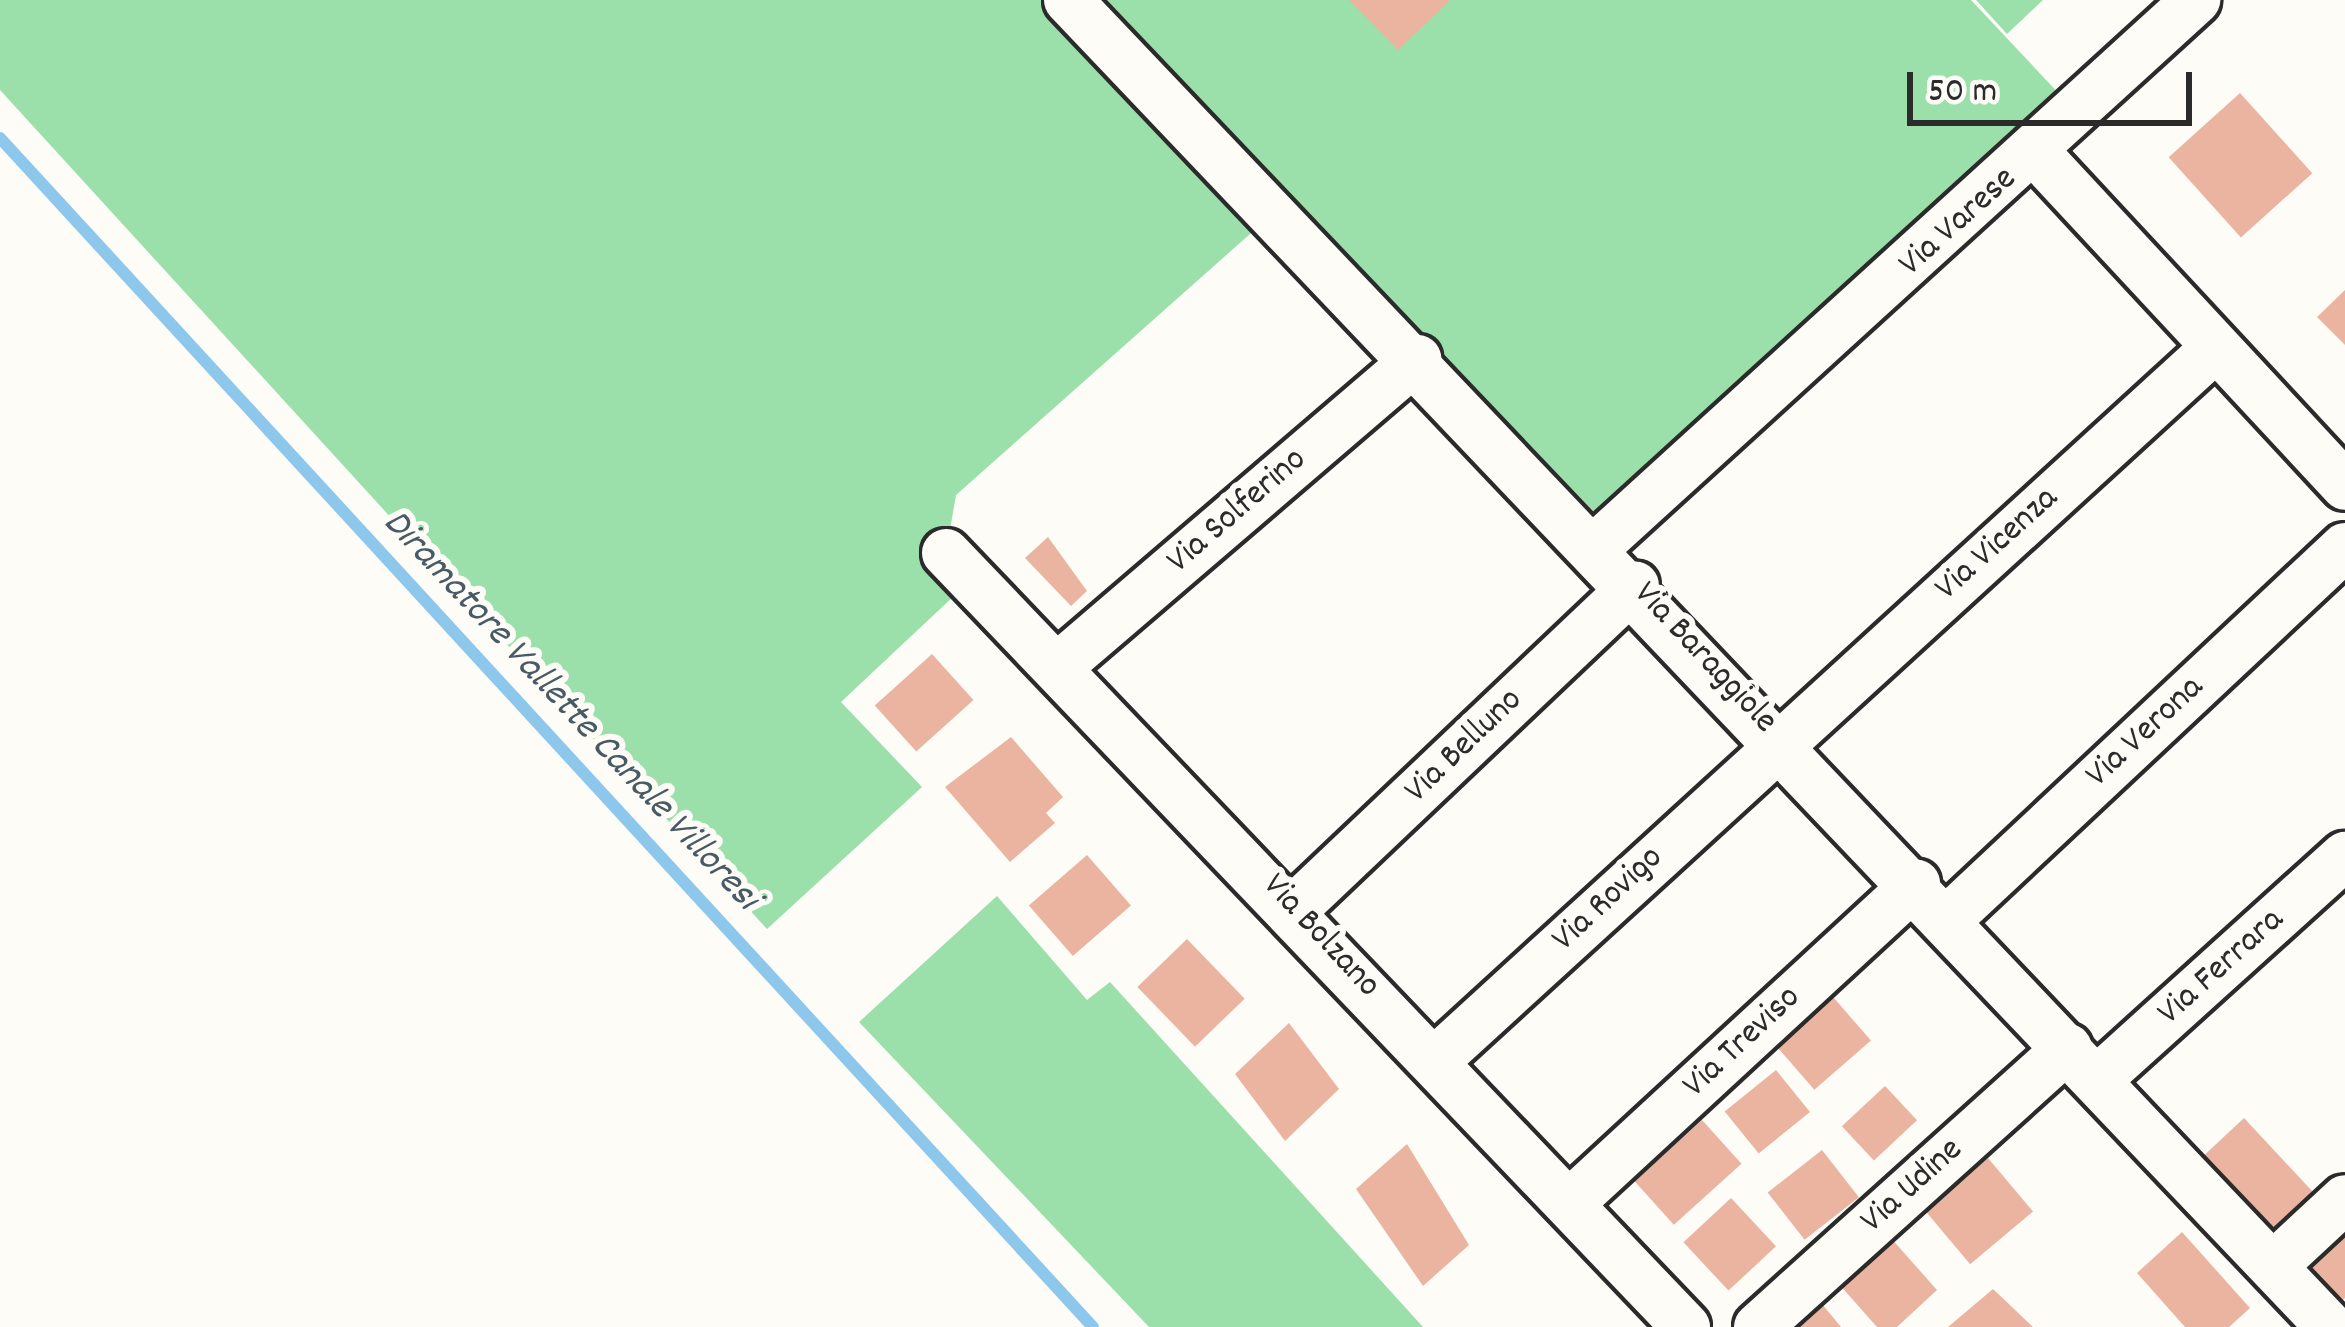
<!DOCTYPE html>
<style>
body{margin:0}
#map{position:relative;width:2345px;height:1327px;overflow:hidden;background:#fdfcf7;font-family:Dekko,sans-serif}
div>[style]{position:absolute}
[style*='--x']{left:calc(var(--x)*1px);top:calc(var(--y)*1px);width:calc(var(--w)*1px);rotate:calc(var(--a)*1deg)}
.green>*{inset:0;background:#9bdfaa}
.stream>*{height:12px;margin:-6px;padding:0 6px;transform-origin:6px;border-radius:6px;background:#8dc7ec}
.building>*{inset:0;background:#ebb4a0;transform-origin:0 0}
.roads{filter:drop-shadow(3px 0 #2b2b2b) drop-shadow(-3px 0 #2b2b2b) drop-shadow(0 3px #2b2b2b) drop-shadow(0 -3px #2b2b2b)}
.minor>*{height:48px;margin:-24px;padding:0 24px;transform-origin:24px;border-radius:24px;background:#fdfcf7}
span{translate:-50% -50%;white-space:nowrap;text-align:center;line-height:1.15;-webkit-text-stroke:12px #fdfcf7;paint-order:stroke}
.street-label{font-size:36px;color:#2b2b2b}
.water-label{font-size:39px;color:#485a65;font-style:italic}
.scale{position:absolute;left:1907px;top:72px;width:285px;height:54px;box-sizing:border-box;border:6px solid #2b2b2b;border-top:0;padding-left:15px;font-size:36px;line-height:42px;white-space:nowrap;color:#2b2b2b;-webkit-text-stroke:9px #fdfcf7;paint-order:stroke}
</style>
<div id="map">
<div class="green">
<div style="clip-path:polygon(0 0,1045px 0,1259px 226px,956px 495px,946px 553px,972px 579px,841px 702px,922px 787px,767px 929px,0 90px)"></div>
<div style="clip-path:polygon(1098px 0,1971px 0,2063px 98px,1599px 517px)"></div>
<div style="clip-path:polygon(1976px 0,2043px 0,2007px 34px)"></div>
<div style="clip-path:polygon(997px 896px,1087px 1000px,1110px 982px,1423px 1327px,1149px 1327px,859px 1022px)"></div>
</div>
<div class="stream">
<div style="--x:0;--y:138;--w:1615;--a:47.41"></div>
</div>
<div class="building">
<div style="clip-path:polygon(1349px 0,1450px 0,1398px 50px)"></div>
<div style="left:2240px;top:93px;width:108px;height:96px;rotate:48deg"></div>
<div style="clip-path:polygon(2345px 290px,2345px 345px,2317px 317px)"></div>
<div style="clip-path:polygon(1048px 537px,1087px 591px,1071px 606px,1025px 558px)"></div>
<div style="left:932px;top:654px;width:62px;height:77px;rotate:48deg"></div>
<div style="clip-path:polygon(1011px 737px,1063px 797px,1046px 813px,1055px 823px,1010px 862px,945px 787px)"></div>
<div style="left:1087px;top:855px;width:67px;height:77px;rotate:49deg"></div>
<div style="left:1187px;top:939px;width:83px;height:69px;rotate:46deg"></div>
<div style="left:1827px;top:990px;width:67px;height:75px;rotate:49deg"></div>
<div style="clip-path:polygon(1289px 1023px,1339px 1089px,1285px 1141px,1235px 1074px)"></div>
<div style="left:1776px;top:1070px;width:54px;height:66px;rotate:51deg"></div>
<div style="left:1885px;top:1086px;width:47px;height:59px;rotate:47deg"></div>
<div style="left:2244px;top:1118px;width:111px;height:60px;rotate:47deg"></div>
<div style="left:1702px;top:1120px;width:59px;height:91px;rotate:48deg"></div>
<div style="clip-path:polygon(1407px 1144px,1469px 1245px,1423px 1286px,1356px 1189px)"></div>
<div style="left:1822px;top:1150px;width:60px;height:69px;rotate:52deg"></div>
<div style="left:1988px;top:1158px;width:70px;height:82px;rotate:50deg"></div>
<div style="left:1731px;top:1198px;width:66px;height:65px;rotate:47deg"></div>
<div style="clip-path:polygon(2345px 1209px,2345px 1298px,2336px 1306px,2292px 1260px)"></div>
<div style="clip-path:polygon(2182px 1232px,2250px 1308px,2229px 1327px,2185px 1327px,2137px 1273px)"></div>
<div style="clip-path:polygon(1890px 1237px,1937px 1290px,1897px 1327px,1877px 1327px,1838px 1283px)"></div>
<div style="clip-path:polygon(1993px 1289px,2033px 1327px,1948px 1327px)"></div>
<div style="clip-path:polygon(1817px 1298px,1841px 1327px,1782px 1327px)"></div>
</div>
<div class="roads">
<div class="minor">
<div style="--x:1068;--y:0;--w:1831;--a:46.44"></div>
<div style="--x:2037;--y:154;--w:453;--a:47.1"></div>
<div style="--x:1597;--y:546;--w:811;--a:-42.35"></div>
<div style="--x:946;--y:553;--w:1071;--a:46.29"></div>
<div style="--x:1059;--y:666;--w:472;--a:-40.6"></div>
<div style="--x:1294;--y:909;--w:470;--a:-43.5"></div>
<div style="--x:1948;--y:919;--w:544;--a:-43.14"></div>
<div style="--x:1436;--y:1060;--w:1054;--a:-42.42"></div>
<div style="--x:2098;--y:1079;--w:333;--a:-42.1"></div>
<div style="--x:1570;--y:1203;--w:471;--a:-42.7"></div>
<div style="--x:2273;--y:1266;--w:98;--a:-42.9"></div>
<div style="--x:1758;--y:1327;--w:417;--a:-42"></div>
</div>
</div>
<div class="street-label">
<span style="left:1959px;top:223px;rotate:-42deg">Via Varese</span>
<span style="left:1238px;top:512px;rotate:-41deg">Via Solferino</span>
<span style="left:1998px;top:545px;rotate:-42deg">Via Vicenza</span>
<span style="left:1704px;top:659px;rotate:47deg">Via Baraggiole</span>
<span style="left:2146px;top:733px;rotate:-43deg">Via Verona</span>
<span style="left:1465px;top:747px;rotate:-44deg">Via Belluno</span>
<span style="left:1609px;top:900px;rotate:-43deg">Via Rovigo</span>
<span style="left:1320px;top:937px;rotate:47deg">Via Bolzano</span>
<span style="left:2222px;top:968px;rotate:-42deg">Via Ferrara</span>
<span style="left:1743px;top:1043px;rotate:-43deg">Via Treviso</span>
<span style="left:1913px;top:1187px;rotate:-42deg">Via Udine</span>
</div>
<div class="water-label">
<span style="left:569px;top:712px;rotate:47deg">Diramatore Vallette Canale Villoresi</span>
</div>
<div class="scale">50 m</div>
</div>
